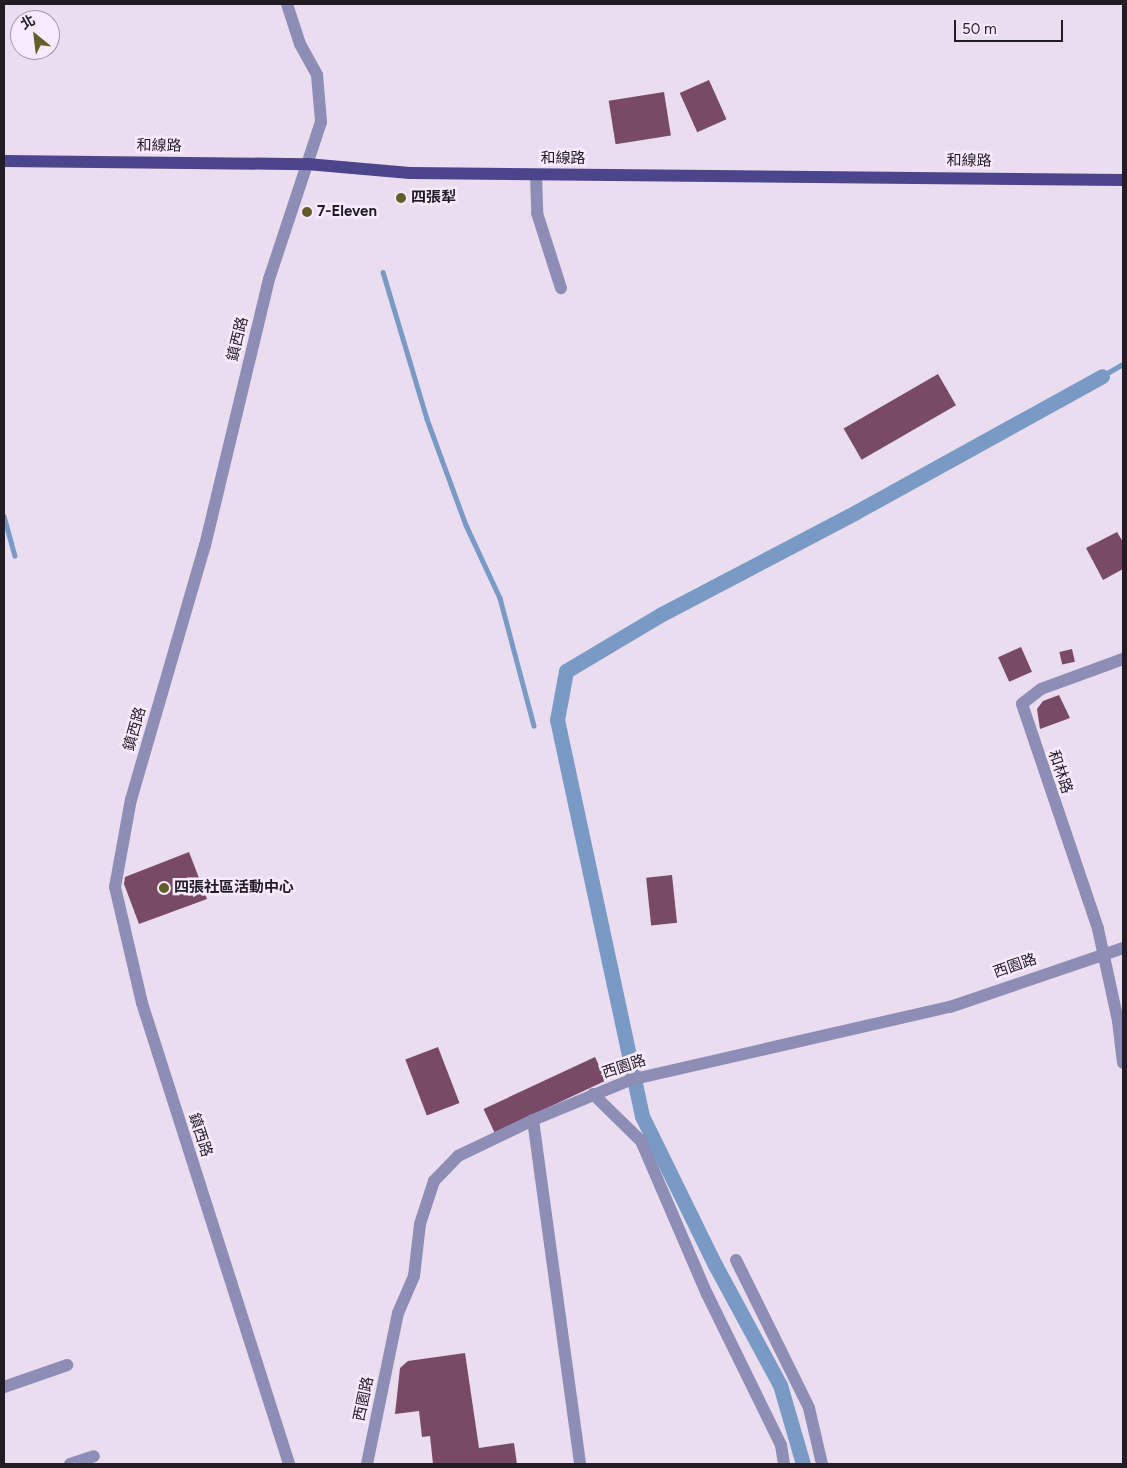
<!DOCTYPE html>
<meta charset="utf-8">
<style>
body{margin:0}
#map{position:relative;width:1127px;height:1468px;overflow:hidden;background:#eaddf0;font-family:Figtree,"Noto Sans TC",sans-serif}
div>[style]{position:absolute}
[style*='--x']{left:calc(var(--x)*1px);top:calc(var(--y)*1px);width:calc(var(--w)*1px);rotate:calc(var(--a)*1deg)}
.stream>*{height:4.5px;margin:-2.25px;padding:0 2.25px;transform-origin:2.25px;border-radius:2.25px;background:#7a9ac6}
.canal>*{height:15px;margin:-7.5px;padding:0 7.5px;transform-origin:7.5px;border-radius:7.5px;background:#7a9ac6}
.building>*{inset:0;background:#794a65;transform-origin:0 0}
.minor>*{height:12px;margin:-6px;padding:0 6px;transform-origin:6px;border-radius:6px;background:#8e8db6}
.major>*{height:12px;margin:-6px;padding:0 6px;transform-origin:6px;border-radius:6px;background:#4c458c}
.dots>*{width:14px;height:14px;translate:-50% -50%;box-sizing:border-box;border:2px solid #f7eafd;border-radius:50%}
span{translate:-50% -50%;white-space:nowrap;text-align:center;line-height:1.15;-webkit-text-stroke:5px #f7eafd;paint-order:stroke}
.street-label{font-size:15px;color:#221d24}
.poi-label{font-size:15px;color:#221d24;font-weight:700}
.left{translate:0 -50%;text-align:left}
.frame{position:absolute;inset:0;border:5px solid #221d24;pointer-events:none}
.north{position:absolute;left:10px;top:10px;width:50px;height:50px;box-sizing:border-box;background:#f7eafd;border:1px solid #a298a6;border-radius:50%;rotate:331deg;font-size:14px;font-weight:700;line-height:20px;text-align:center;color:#221d24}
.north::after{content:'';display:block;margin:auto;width:18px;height:22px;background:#645d29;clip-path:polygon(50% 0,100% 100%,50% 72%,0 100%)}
.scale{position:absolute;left:954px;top:20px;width:109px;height:22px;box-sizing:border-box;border:2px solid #221d24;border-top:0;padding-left:6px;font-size:15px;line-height:18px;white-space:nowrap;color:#221d24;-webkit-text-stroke:4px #f7eafd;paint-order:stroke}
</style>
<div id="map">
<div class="stream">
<div style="--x:383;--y:272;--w:153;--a:73.3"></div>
<div style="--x:427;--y:419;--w:113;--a:69.8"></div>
<div style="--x:466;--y:525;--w:81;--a:65"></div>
<div style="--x:500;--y:598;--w:132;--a:75.1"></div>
<div style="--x:1102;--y:376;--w:24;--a:-30"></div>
<div style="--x:4;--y:516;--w:41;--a:74.6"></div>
</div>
<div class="canal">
<div style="--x:803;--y:1464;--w:82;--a:-106.2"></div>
<div style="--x:780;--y:1385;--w:136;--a:-118.4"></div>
<div style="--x:715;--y:1265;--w:166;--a:-116.1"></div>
<div style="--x:642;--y:1116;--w:405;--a:-102.1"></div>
<div style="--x:557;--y:720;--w:50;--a:-79.6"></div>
<div style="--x:566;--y:671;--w:109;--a:-30.8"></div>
<div style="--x:660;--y:615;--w:221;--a:-27.7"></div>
<div style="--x:856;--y:512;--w:281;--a:-28.9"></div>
</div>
<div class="building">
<div style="left:709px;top:80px;width:43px;height:32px;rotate:66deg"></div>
<div style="left:664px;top:92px;width:44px;height:56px;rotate:81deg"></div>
<div style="left:938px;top:374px;width:36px;height:109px;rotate:60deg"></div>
<div style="clip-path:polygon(1117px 532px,1123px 542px,1123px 569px,1103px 580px,1086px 548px)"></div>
<div style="left:1021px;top:647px;width:27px;height:25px;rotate:66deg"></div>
<div style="left:1072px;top:649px;width:13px;height:13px;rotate:77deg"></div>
<div style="clip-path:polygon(1059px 695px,1070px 718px,1040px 729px,1037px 709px,1043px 701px)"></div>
<div style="clip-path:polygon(189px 852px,207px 899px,139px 924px,124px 884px,125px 877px)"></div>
<div style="left:672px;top:875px;width:48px;height:26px;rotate:84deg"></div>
<div style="left:438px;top:1047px;width:60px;height:35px;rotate:69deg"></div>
<div style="left:595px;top:1057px;width:26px;height:123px;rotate:65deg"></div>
<div style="clip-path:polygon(465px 1353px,479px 1448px,514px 1443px,517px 1464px,433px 1464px,430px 1436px,422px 1437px,419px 1411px,395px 1414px,400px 1368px,408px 1361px)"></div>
</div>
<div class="minor">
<div style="--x:287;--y:4;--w:42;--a:72"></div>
<div style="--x:300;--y:44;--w:35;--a:61"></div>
<div style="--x:317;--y:75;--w:47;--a:85.1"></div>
<div style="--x:321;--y:122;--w:165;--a:108.3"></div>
<div style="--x:269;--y:279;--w:274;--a:103.5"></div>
<div style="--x:205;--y:545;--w:265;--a:106.2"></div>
<div style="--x:131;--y:799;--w:89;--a:100.3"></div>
<div style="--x:115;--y:887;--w:119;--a:76.9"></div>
<div style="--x:142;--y:1003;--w:484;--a:72.3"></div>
<div style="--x:536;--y:175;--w:38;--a:88"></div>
<div style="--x:537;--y:213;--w:79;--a:72.3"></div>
<div style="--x:1123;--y:659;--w:87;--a:159.9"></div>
<div style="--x:1041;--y:689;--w:24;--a:142"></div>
<div style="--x:1022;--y:704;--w:237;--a:71.3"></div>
<div style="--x:1098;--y:929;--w:94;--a:77.7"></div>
<div style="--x:1118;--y:1021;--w:42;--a:83.2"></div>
<div style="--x:593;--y:1094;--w:67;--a:44.4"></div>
<div style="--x:641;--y:1141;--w:167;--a:66.7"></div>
<div style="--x:707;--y:1294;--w:168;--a:63.9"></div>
<div style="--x:781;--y:1445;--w:19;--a:81"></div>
<div style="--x:533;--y:1120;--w:347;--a:82.2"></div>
<div style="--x:736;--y:1260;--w:165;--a:63.7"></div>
<div style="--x:809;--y:1408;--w:57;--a:76.9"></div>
<div style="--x:4;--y:1387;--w:67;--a:-19.2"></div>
<div style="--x:70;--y:1464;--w:25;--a:-18"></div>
<div style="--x:367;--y:1464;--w:154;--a:-78.4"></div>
<div style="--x:398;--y:1313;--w:40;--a:-66.6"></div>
<div style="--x:414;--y:1276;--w:52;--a:-83.4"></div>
<div style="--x:420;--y:1224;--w:45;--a:-72"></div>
<div style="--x:434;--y:1181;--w:35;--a:-46"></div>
<div style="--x:458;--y:1156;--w:83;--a:-25.6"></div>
<div style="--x:533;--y:1120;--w:105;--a:-22.4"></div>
<div style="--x:630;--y:1080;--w:328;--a:-12.9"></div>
<div style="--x:950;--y:1007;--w:183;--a:-18.8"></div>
</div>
<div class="major">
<div style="--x:4;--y:161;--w:303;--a:0.6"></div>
<div style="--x:307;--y:164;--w:103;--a:5"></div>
<div style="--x:410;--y:173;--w:713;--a:0.56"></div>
</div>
<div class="dots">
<div style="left:401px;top:198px;background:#645d29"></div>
<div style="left:307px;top:212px;background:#645d29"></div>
<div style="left:164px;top:888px;background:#645d29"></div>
</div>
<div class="street-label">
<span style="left:159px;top:146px;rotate:1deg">和線路</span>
<span style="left:563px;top:159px">和線路</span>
<span style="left:969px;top:161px;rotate:1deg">和線路</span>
<span style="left:238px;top:339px;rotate:-76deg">鎮西路</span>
<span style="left:135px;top:729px;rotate:-74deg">鎮西路</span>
<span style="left:1060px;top:772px;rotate:71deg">和林路</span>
<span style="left:1015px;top:966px;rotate:-19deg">西園路</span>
<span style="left:624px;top:1067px;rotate:-18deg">西園路</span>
<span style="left:200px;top:1135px;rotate:72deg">鎮西路</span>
<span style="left:364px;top:1399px;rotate:-78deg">西園路</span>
</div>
<div class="poi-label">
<span class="left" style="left:411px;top:198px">四張犁</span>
<span class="left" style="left:317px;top:212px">7-Eleven</span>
<span class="left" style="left:174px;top:888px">四張社區活動中心</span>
</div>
<div class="frame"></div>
<div class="north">北</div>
<div class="scale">50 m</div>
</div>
